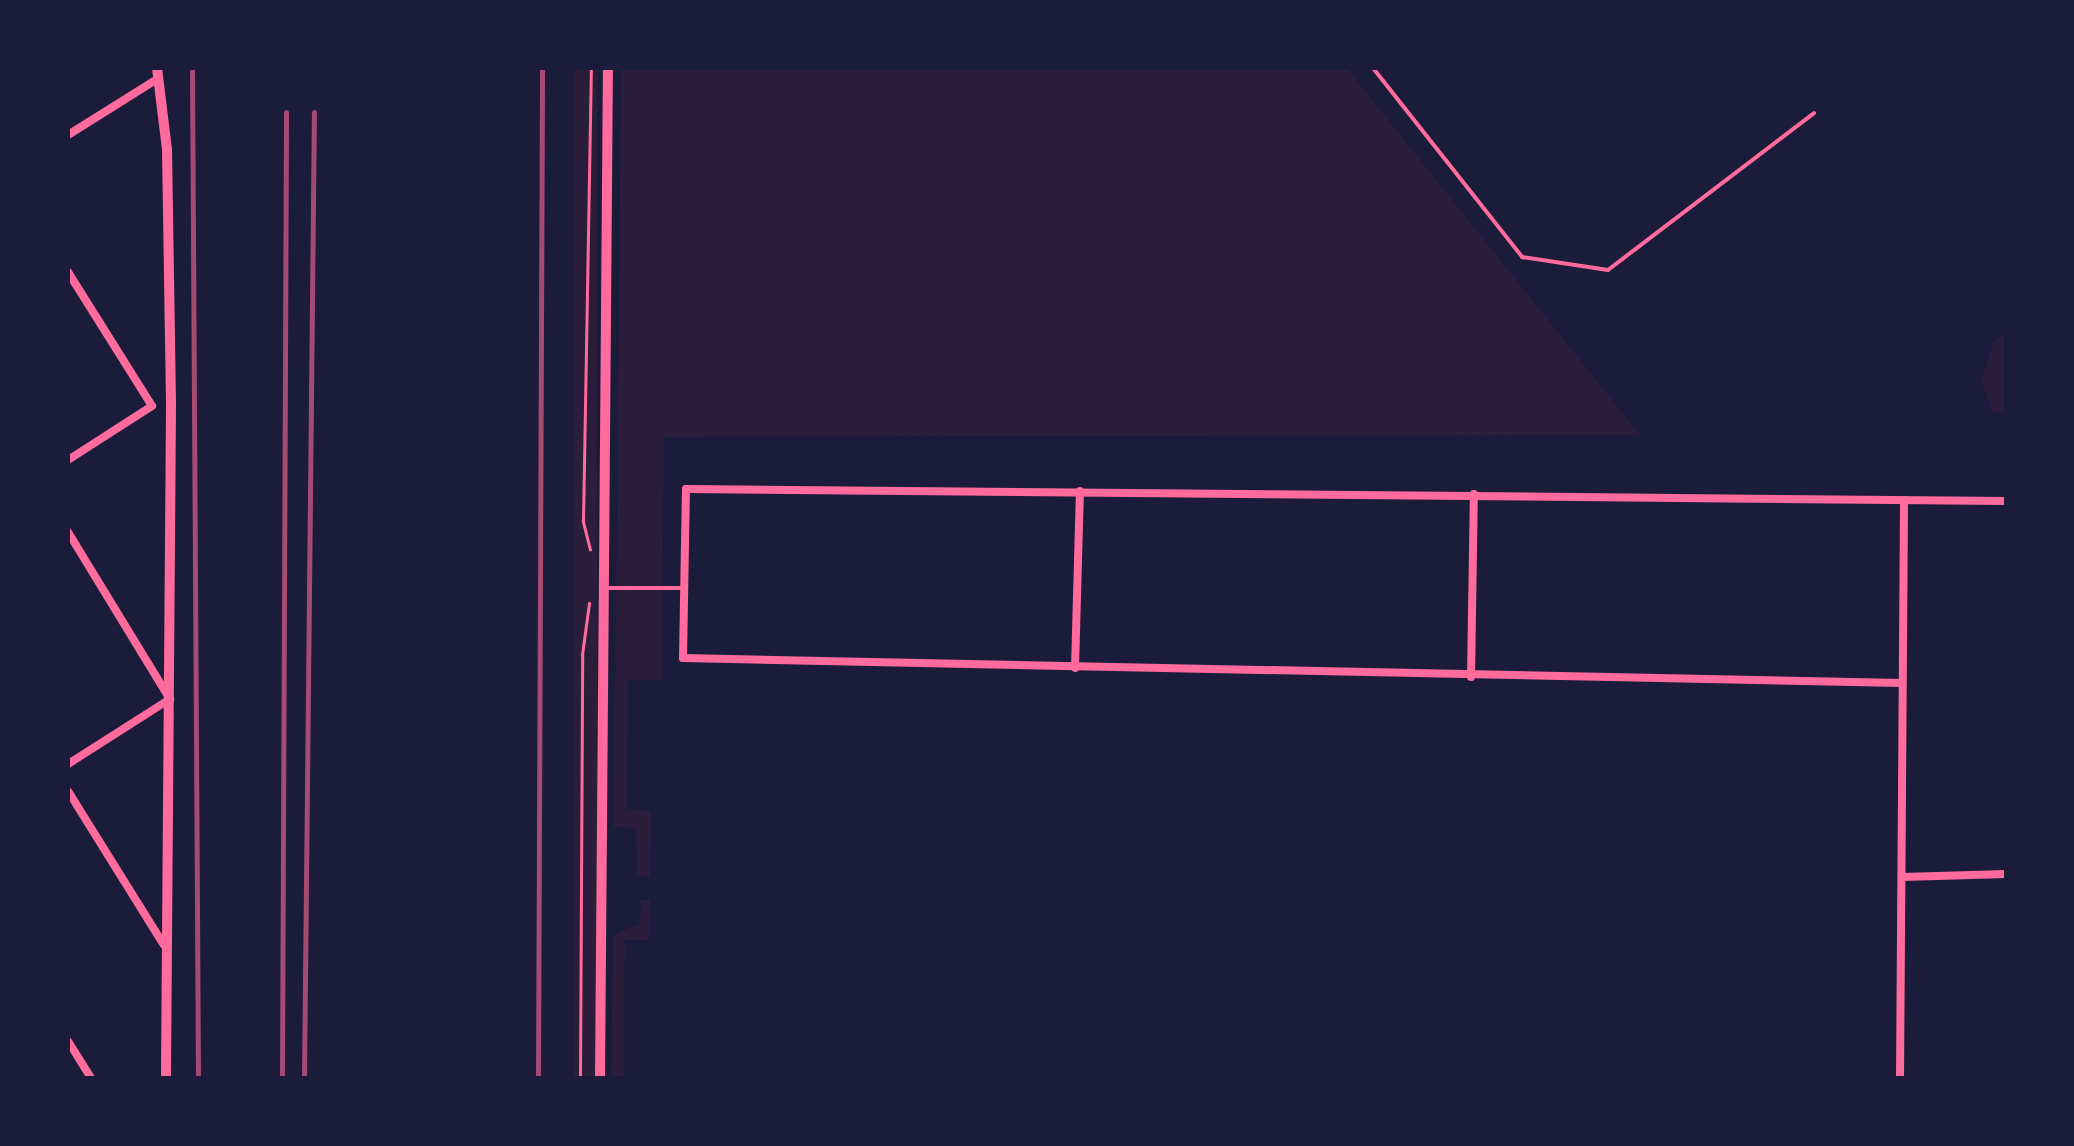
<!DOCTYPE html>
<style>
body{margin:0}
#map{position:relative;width:2074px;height:1146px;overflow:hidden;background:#1b1b3a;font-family:Raleway,sans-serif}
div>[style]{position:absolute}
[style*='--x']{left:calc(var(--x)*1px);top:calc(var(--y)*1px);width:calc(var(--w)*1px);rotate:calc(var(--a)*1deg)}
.green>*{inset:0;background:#2a1e3b;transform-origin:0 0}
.path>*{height:2.5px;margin:-1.25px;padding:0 1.25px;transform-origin:1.25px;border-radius:1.25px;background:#ff6b9d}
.service>*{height:4px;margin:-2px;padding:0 2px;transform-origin:2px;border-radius:2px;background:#ff6b9d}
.minor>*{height:8px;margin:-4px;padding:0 4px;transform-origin:4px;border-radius:4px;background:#ff6b9d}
.secondary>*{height:10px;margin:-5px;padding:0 5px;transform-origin:5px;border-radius:5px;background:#ff6b9d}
.rail>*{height:5px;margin:-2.5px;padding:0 2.5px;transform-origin:2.5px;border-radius:2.5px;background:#a44b75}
span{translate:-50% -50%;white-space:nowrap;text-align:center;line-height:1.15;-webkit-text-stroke:8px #1b1b3a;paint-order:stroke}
.frame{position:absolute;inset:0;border:70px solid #1b1b3a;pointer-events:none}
</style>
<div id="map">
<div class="green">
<div style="left:574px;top:68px;width:23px;height:1010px"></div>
<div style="clip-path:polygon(621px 68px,1347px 68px,1640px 435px,664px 437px,662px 680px,628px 680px,627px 809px,651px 811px,650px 876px,637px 877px,636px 828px,614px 827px)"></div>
<div style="clip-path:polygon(2006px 333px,2006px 413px,1993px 413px,1981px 380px,1994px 341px)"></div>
<div style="clip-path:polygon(641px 900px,650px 900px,649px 940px,625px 940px,624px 1078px,611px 1078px,613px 935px,640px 924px)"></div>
</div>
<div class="path">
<div style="--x:590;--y:550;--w:30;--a:-104"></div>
<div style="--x:583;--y:521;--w:453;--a:-89"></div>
<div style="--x:580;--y:1078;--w:423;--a:-89.7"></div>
<div style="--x:582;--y:655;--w:52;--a:-82.3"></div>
</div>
<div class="service">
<div style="--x:1373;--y:68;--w:241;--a:51.7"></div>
<div style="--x:1522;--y:257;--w:87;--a:8.6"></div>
<div style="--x:1608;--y:270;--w:259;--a:-37.3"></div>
<div style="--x:605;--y:588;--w:79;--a:0"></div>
</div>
<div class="minor">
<div style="--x:68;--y:135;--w:107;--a:-32.1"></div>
<div style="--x:68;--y:272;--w:158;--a:57.9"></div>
<div style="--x:68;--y:460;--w:100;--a:-32.7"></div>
<div style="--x:68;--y:532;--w:196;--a:58.6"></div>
<div style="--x:170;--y:699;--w:121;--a:147.5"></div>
<div style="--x:1075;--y:668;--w:177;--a:-88.4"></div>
<div style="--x:1471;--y:677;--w:183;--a:-89.1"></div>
<div style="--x:1902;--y:683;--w:1219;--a:-178.83"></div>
<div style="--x:683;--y:658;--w:169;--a:-89"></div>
<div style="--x:686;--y:489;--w:1320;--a:0.52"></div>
<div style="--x:68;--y:791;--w:181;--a:58.1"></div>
<div style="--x:1902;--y:877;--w:104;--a:-1.7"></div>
<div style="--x:68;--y:1041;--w:44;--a:58.1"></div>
<div style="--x:1900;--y:1078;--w:578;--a:-89.6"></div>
</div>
<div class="secondary">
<div style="--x:157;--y:68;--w:82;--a:83"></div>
<div style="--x:167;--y:149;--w:257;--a:89.1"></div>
<div style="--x:171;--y:406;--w:672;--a:90.43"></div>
<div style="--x:600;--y:1078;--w:1010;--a:-89.55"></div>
</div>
<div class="rail">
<div style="--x:192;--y:68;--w:1010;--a:89.66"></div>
<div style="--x:282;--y:1078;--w:966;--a:-89.76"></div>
<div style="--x:304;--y:1078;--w:966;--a:-89.41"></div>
<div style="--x:538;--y:1078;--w:1010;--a:-89.77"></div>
</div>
<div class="frame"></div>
</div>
